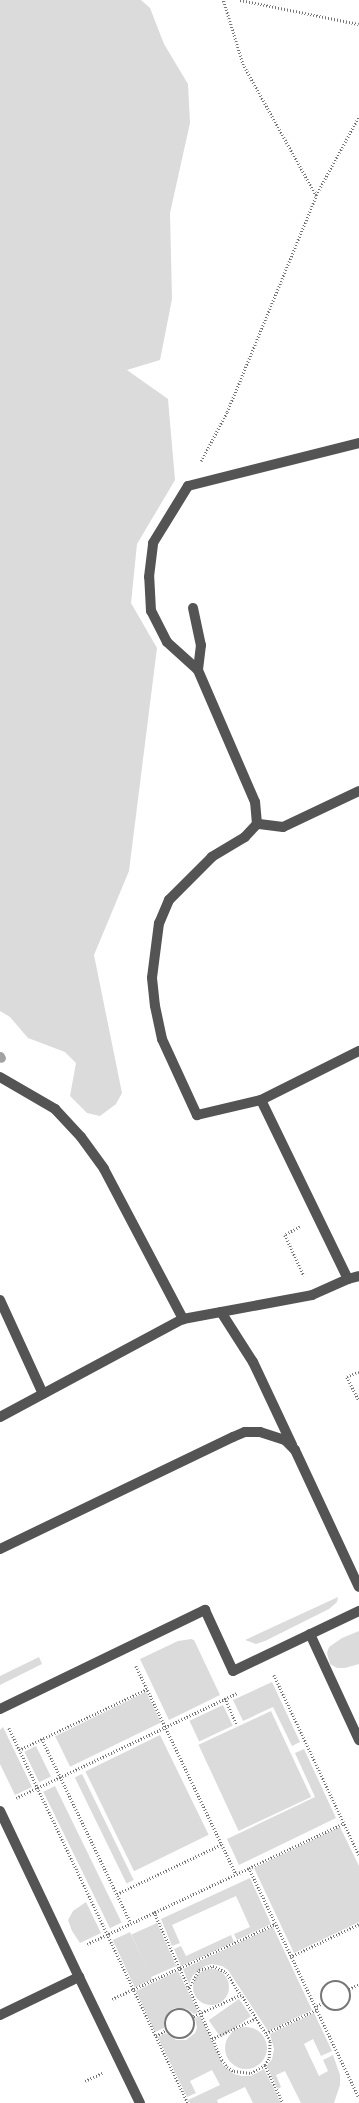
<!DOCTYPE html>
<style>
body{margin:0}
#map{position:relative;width:359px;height:2103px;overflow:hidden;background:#fff;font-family:Roboto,sans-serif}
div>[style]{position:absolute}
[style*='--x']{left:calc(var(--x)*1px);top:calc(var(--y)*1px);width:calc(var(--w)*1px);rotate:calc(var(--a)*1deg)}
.green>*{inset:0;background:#dbdbdb;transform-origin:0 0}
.round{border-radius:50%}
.stream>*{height:9px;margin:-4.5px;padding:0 4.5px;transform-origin:4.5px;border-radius:4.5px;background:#a2a2a2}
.path>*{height:2.5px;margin-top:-1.25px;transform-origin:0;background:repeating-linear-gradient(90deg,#767676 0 1px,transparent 0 3px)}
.path>.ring{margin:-1.25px;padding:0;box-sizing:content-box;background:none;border:2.5px solid #767676;border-radius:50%}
.minor>*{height:10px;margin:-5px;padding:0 5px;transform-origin:5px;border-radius:5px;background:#545454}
span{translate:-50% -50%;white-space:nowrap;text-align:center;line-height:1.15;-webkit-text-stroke:3.5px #fff;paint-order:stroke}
</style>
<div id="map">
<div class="green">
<div style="clip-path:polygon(0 0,141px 0,150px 8px,164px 44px,188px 84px,190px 123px,170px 213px,172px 299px,160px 360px,127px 370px,168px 399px,175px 480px,137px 544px,131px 603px,157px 648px,129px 871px,94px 955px,122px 1093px,116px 1104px,100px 1116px,87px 1113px,70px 1096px,76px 1063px,65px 1052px,28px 1038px,10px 1017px,0 1011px)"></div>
<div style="clip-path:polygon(338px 1597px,337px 1602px,329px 1609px,265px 1641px,256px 1644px,245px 1640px)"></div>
<div style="clip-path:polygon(359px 1631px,359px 1664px,345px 1668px,337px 1668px,330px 1664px,327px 1653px,329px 1647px,342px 1638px)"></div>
<div style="clip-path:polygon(191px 1639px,194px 1640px,220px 1695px,169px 1720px,140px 1659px,178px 1641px)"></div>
<div style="clip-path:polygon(39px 1657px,42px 1664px,0 1685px,0 1676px)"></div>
<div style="clip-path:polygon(272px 1682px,300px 1742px,292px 1746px,273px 1707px,243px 1721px,233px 1700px)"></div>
<div style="left:146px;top:1692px;width:34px;height:101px;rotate:64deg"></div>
<div style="left:223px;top:1705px;width:23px;height:37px;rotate:65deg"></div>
<div style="left:271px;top:1711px;width:95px;height:80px;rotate:65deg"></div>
<div style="clip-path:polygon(3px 1727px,32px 1787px,15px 1795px,0 1764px,0 1730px)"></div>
<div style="left:160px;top:1735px;width:111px;height:83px;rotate:64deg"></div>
<div style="left:36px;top:1746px;width:34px;height:13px;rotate:64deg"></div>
<div style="clip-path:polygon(304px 1749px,336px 1818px,239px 1865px,227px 1839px,315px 1797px,295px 1753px)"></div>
<div style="left:82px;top:1774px;width:118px;height:8px;rotate:64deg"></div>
<div style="left:55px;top:1786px;width:152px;height:13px;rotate:64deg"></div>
<div style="clip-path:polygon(340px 1827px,359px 1866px,359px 1922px,294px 1953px,254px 1868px)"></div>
<div style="clip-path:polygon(250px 1878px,271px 1924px,237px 1940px,234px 1934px,250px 1927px,236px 1896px,172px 1925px,180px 1943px,172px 1946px,161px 1919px)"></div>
<div style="clip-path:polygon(86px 1902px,101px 1933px,80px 1943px,72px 1931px,68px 1920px,73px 1911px)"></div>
<div style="left:157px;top:1923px;width:47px;height:28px;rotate:66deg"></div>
<div style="clip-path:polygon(273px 1927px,312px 2010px,268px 2031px,228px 1970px,222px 1966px,212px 1964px,205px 1966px,193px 1975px,189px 1984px,183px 1969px)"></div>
<div style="left:130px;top:1932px;width:52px;height:19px;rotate:65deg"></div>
<div style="clip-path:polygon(231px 1935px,234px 1942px,181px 1966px,174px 1949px,181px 1946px,186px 1956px)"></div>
<div class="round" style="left:193px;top:1969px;width:36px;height:36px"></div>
<div style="clip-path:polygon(178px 1971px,198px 2012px,194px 2014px,187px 2009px,175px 2008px,170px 2011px,164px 2019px,164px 2028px,155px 2032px,136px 1991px)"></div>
<div style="left:239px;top:1999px;width:21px;height:37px;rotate:55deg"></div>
<div style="clip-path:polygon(314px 2013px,332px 2051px,321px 2056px,313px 2039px,304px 2044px,319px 2076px,328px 2071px,323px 2060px,333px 2055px,340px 2075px,340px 2085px,334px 2103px,301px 2103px,285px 2071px,276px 2075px,281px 2087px,278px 2089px,267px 2066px,272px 2059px,274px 2049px,270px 2034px)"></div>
<div style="clip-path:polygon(200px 2016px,223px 2065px,234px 2074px,242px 2076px,251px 2076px,264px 2069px,281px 2103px,253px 2103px,245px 2087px,217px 2100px,218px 2103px,190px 2103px,188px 2100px,220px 2085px,212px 2070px,190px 2081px,196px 2093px,187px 2097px,158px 2037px,166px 2033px,176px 2040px,186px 2040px,195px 2033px,197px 2028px,195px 2018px)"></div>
<div class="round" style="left:225px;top:2027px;width:42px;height:42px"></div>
</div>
<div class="stream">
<div style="--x:0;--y:1056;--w:2;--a:63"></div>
</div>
<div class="path">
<div style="--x:240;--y:0;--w:121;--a:11.4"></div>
<div style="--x:316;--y:195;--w:90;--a:-61.4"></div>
<div style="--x:201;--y:461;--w:55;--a:-62"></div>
<div style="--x:227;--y:412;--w:234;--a:-67.6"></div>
<div style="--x:316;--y:196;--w:150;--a:-119.1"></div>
<div style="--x:243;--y:65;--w:68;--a:-107.1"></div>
<div style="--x:300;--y:1227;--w:17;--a:152"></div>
<div style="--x:285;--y:1235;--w:45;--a:65.1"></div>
<div style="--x:359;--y:1372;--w:13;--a:157"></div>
<div style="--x:347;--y:1377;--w:27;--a:63"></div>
<div style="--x:136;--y:1666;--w:231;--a:64.3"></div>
<div style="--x:274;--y:1675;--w:199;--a:64.7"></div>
<div style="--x:225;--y:1698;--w:30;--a:66"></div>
<div style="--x:9;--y:1728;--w:416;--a:64.5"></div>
<div style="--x:42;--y:1739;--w:204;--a:64.2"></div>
<div style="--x:19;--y:1750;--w:142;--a:-25.5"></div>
<div style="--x:16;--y:1798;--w:245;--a:-25.4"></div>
<div style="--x:249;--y:1868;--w:105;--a:-25.3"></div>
<div style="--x:117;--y:1894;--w:116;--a:-25.5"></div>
<div style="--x:154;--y:1912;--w:163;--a:65.3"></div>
<div style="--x:222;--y:2060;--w:9;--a:54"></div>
<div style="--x:227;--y:2067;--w:8;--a:30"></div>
<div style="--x:234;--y:2071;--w:17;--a:7"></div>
<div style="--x:251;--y:2073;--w:16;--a:-30"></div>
<div style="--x:265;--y:2065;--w:8;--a:-60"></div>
<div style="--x:269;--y:2058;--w:17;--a:-87"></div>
<div style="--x:270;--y:2041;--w:54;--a:-122.2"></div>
<div style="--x:87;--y:1944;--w:179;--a:-25.1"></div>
<div style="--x:249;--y:1868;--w:255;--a:64.4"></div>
<div style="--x:290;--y:1957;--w:76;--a:-25.6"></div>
<div class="ring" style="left:321px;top:1981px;width:27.5px;height:27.5px"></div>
<div style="--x:189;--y:1988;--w:21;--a:-61"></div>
<div style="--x:199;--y:1970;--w:15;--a:-16"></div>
<div style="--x:213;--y:1966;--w:14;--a:25"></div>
<div style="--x:226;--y:1972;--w:27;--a:57"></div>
<div style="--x:241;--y:1995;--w:53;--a:155.4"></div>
<div style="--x:349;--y:1989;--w:11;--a:-27"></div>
<div style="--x:112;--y:1999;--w:179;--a:-24.7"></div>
<div style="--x:314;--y:2007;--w:10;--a:-24"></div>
<div class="ring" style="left:165px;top:2009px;width:27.5px;height:27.5px"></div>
<div style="--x:266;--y:2033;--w:55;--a:-24.7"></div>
<div style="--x:156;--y:2036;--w:12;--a:-31"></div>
<div style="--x:212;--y:2039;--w:49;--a:-25.5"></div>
<div style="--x:265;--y:2065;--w:42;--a:64.7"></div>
<div style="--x:85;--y:2081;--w:19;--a:-25"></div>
</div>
<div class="minor">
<div style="--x:193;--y:608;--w:38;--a:78"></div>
<div style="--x:201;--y:645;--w:25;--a:97"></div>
<div style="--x:359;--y:791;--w:84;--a:154.7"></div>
<div style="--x:283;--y:827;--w:26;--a:-173"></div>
<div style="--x:257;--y:824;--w:18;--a:133"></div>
<div style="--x:245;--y:837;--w:39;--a:149"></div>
<div style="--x:212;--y:857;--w:61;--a:135"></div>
<div style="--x:169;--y:900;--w:25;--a:113"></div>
<div style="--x:159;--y:923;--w:55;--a:97.3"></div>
<div style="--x:152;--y:978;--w:28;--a:84"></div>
<div style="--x:155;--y:1006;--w:34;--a:78"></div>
<div style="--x:162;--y:1039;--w:84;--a:65.3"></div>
<div style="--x:197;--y:1115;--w:66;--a:-13.2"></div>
<div style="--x:261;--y:1100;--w:110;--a:-26.6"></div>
<div style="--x:257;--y:824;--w:22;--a:-95"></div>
<div style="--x:255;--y:802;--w:144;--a:-113.4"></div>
<div style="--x:198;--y:670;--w:42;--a:-137.9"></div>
<div style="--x:167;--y:642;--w:35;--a:-117"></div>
<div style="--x:151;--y:611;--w:34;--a:-93"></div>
<div style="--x:149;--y:577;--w:34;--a:-83"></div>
<div style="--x:153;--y:543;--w:67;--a:-58.4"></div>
<div style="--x:188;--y:486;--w:176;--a:-14.1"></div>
<div style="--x:0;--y:1077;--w:64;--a:30.2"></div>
<div style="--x:55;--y:1109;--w:38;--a:47"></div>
<div style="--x:81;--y:1137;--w:39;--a:54"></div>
<div style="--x:104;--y:1169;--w:170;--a:62.2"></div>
<div style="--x:261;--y:1100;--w:199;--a:64.1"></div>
<div style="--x:0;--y:1300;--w:103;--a:65.4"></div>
<div style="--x:221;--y:1312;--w:59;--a:57.4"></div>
<div style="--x:253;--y:1362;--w:92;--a:64.8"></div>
<div style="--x:0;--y:1417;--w:208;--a:-28.2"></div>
<div style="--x:183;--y:1319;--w:131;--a:-10.5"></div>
<div style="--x:312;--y:1295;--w:39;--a:-24"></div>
<div style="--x:348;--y:1279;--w:11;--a:-15"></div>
<div style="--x:0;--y:1549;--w:259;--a:-25.7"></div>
<div style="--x:233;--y:1437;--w:13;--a:-23"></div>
<div style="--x:245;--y:1432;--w:15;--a:0"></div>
<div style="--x:260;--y:1432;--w:26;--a:18"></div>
<div style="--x:285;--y:1440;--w:14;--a:45"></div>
<div style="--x:295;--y:1450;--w:151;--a:65"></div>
<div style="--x:310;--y:1634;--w:117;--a:65.2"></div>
<div style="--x:0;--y:1709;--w:228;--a:-25.8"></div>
<div style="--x:205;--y:1610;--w:67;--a:65.3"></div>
<div style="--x:233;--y:1671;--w:140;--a:-25.5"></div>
<div style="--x:0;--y:1811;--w:184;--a:64.6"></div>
<div style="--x:0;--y:2015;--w:88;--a:-25.7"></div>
<div style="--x:79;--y:1977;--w:140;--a:64.2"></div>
</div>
</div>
